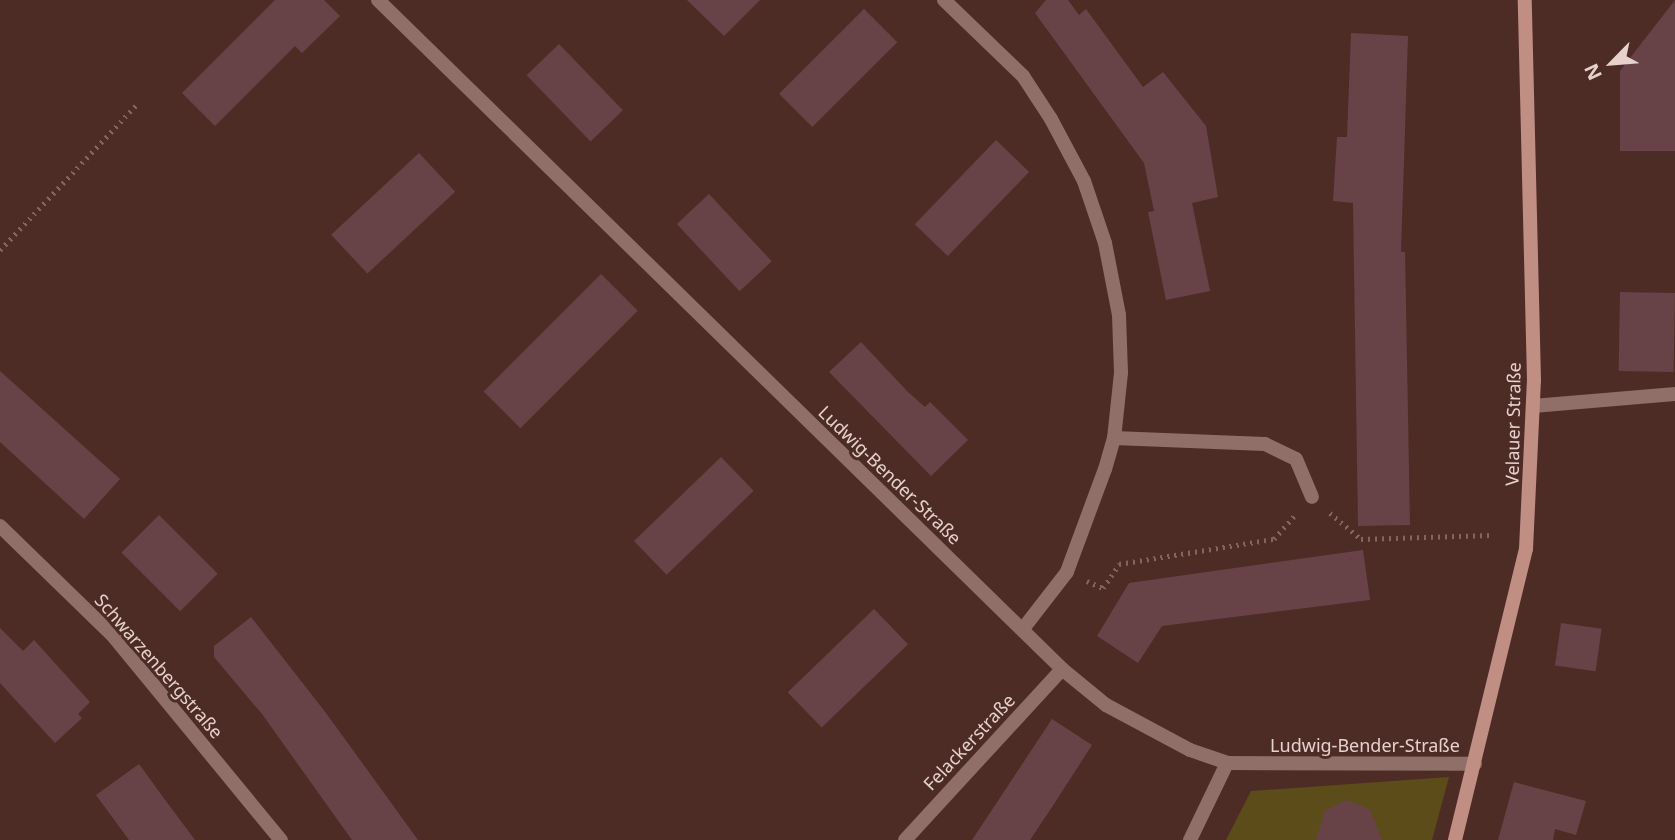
<!DOCTYPE html>
<meta charset="utf-8">
<style>
body{margin:0}
#map{position:relative;width:1675px;height:840px;overflow:hidden;background:#4d2c26;font-family:"Noto Sans",sans-serif}
div>[style]{position:absolute}
[style*='--x']{left:calc(var(--x)*1px);top:calc(var(--y)*1px);width:calc(var(--w)*1px);rotate:calc(var(--a)*1deg)}
.green>*{inset:0;background:#5b4c1a}
.building>*{inset:0;background:#674347;transform-origin:0 0}
.path>*{height:4.5px;margin-top:-2.25px;transform-origin:0;background:repeating-linear-gradient(90deg,#82655f 0 2px,transparent 0 7px)}
.lane>*{height:14px;margin:-7px;padding:0 7px;transform-origin:7px;border-radius:7px;background:#8f6f68}
.street>*{height:14px;margin:-7px;padding:0 7px;transform-origin:7px;border-radius:7px;background:#8f6f68}
.secondary>*{height:14px;margin:-7px;padding:0 7px;transform-origin:7px;border-radius:7px;background:#c08e83}
span{translate:-50% -50%;white-space:nowrap;text-align:center;line-height:1.15;-webkit-text-stroke:6px #4d2c26;paint-order:stroke}
.street-label{font-size:18px;color:#e6d1cc}
.north{position:absolute;left:1577px;top:28px;width:70px;height:70px;-webkit-text-stroke:5px #4d2c26;paint-order:stroke;rotate:245deg;font-size:19px;font-weight:700;line-height:28px;text-align:center;color:#e6d1cc}
.north::after{content:'';display:block;margin:auto;width:24px;height:32px;background:#e6d1cc;clip-path:polygon(50% 0,100% 100%,50% 72%,0 100%)}
</style>
<div id="map">
<div class="green">
<div style="clip-path:polygon(1449px 777px,1432px 840px,1226px 840px,1251px 791px)"></div>
</div>
<div class="building">
<div style="clip-path:polygon(275px 0,324px 0,340px 16px,302px 53px,295px 46px,215px 126px,182px 93px)"></div>
<div style="clip-path:polygon(687px 0,760px 0,724px 36px)"></div>
<div style="clip-path:polygon(1046px 0,1068px 0,1079px 15px,1086px 9px,1143px 87px,1163px 72px,1206px 126px,1218px 197px,1192px 203px,1210px 291px,1166px 300px,1148px 212px,1154px 211px,1144px 163px,1035px 13px)"></div>
<div style="clip-path:polygon(1675px 0,1675px 151px,1620px 151px,1620px 71px)"></div>
<div style="left:864px;top:9px;width:47px;height:120px;rotate:45deg"></div>
<div style="clip-path:polygon(1351px 33px,1408px 36px,1401px 252px,1405px 252px,1410px 525px,1358px 526px,1353px 203px,1333px 201px,1337px 137px,1347px 137px)"></div>
<div style="left:559px;top:44px;width:92px;height:45px;rotate:46deg"></div>
<div style="left:996px;top:140px;width:46px;height:117px;rotate:44deg"></div>
<div style="left:419px;top:153px;width:53px;height:120px;rotate:47deg"></div>
<div style="left:709px;top:194px;width:92px;height:44px;rotate:47deg"></div>
<div style="left:601px;top:274px;width:52px;height:166px;rotate:45deg"></div>
<div style="left:1675px;top:293px;width:79px;height:55px;rotate:91deg"></div>
<div style="clip-path:polygon(861px 342px,908px 392px,925px 407px,930px 402px,968px 440px,931px 476px,829px 372px)"></div>
<div style="clip-path:polygon(0 371px,120px 479px,84px 519px,0 442px)"></div>
<div style="left:721px;top:457px;width:47px;height:121px;rotate:46deg"></div>
<div style="left:159px;top:515px;width:83px;height:53px;rotate:45deg"></div>
<div style="clip-path:polygon(1363px 550px,1370px 600px,1162px 626px,1138px 663px,1097px 636px,1129px 583px)"></div>
<div style="left:874px;top:609px;width:49px;height:120px;rotate:46deg"></div>
<div style="clip-path:polygon(251px 617px,326px 713px,418px 840px,352px 840px,262px 714px,214px 657px,214px 646px)"></div>
<div style="left:1561px;top:623px;width:41px;height:43px;rotate:8deg"></div>
<div style="clip-path:polygon(0 628px,23px 651px,34px 640px,90px 702px,78px 714px,82px 718px,55px 743px,0 683px)"></div>
<div style="clip-path:polygon(1052px 719px,1092px 745px,1054px 804px,1030px 840px,972px 840px)"></div>
<div style="clip-path:polygon(139px 764px,163px 797px,195px 840px,129px 840px,96px 795px)"></div>
<div style="clip-path:polygon(1514px 782px,1586px 801px,1576px 835px,1555px 829px,1553px 840px,1498px 840px)"></div>
<div style="clip-path:polygon(1347px 800px,1370px 809px,1382px 840px,1316px 840px,1325px 810px)"></div>
</div>
<div class="path">
<div style="--x:0;--y:250;--w:202;--a:-46.8"></div>
<div style="--x:1330;--y:513;--w:40;--a:40"></div>
<div style="--x:1361;--y:539;--w:130;--a:-1.8"></div>
<div style="--x:1087;--y:581;--w:17;--a:24"></div>
<div style="--x:1103;--y:588;--w:29;--a:-56"></div>
<div style="--x:1119;--y:564;--w:157;--a:-9.2"></div>
<div style="--x:1274;--y:539;--w:33;--a:-49"></div>
</div>
<div class="lane">
<div style="--x:1533;--y:406;--w:143;--a:-4.8"></div>
</div>
<div class="street">
<div style="--x:378;--y:0;--w:957;--a:44.36"></div>
<div style="--x:1062;--y:669;--w:57;--a:39.3"></div>
<div style="--x:1106;--y:705;--w:95;--a:28.2"></div>
<div style="--x:1190;--y:750;--w:39;--a:19"></div>
<div style="--x:1227;--y:763;--w:248;--a:0.2"></div>
<div style="--x:944;--y:0;--w:110;--a:43.9"></div>
<div style="--x:1023;--y:76;--w:51;--a:56.9"></div>
<div style="--x:1051;--y:119;--w:70;--a:62"></div>
<div style="--x:1084;--y:181;--w:65;--a:71.3"></div>
<div style="--x:1105;--y:243;--w:73;--a:79"></div>
<div style="--x:1119;--y:315;--w:58;--a:88"></div>
<div style="--x:1121;--y:373;--w:65;--a:96.1"></div>
<div style="--x:1114;--y:438;--w:32;--a:106"></div>
<div style="--x:1105;--y:469;--w:110;--a:110.3"></div>
<div style="--x:1067;--y:572;--w:73;--a:127.8"></div>
<div style="--x:1114;--y:438;--w:151;--a:2.3"></div>
<div style="--x:1265;--y:444;--w:34;--a:26"></div>
<div style="--x:1296;--y:459;--w:41;--a:67.2"></div>
<div style="--x:0;--y:526;--w:159;--a:44.2"></div>
<div style="--x:114;--y:637;--w:263;--a:50.6"></div>
<div style="--x:905;--y:840;--w:232;--a:-47.4"></div>
<div style="--x:1190;--y:840;--w:85;--a:-64.3"></div>
</div>
<div class="secondary">
<div style="--x:1455;--y:840;--w:300;--a:-76.3"></div>
<div style="--x:1526;--y:549;--w:169;--a:-87.3"></div>
<div style="--x:1534;--y:380;--w:380;--a:-91.4"></div>
</div>
<div class="street-label">
<span style="left:1513px;top:424px;rotate:-89deg">Velauer Straße</span>
<span style="left:890px;top:475px;rotate:44deg">Ludwig-Bender-Straße</span>
<span style="left:159px;top:666px;rotate:49deg">Schwarzenbergstraße</span>
<span style="left:969px;top:742px;rotate:-47deg">Felackerstraße</span>
<span style="left:1365px;top:745px">Ludwig-Bender-Straße</span>
</div>
<div class="north">N</div>
</div>
